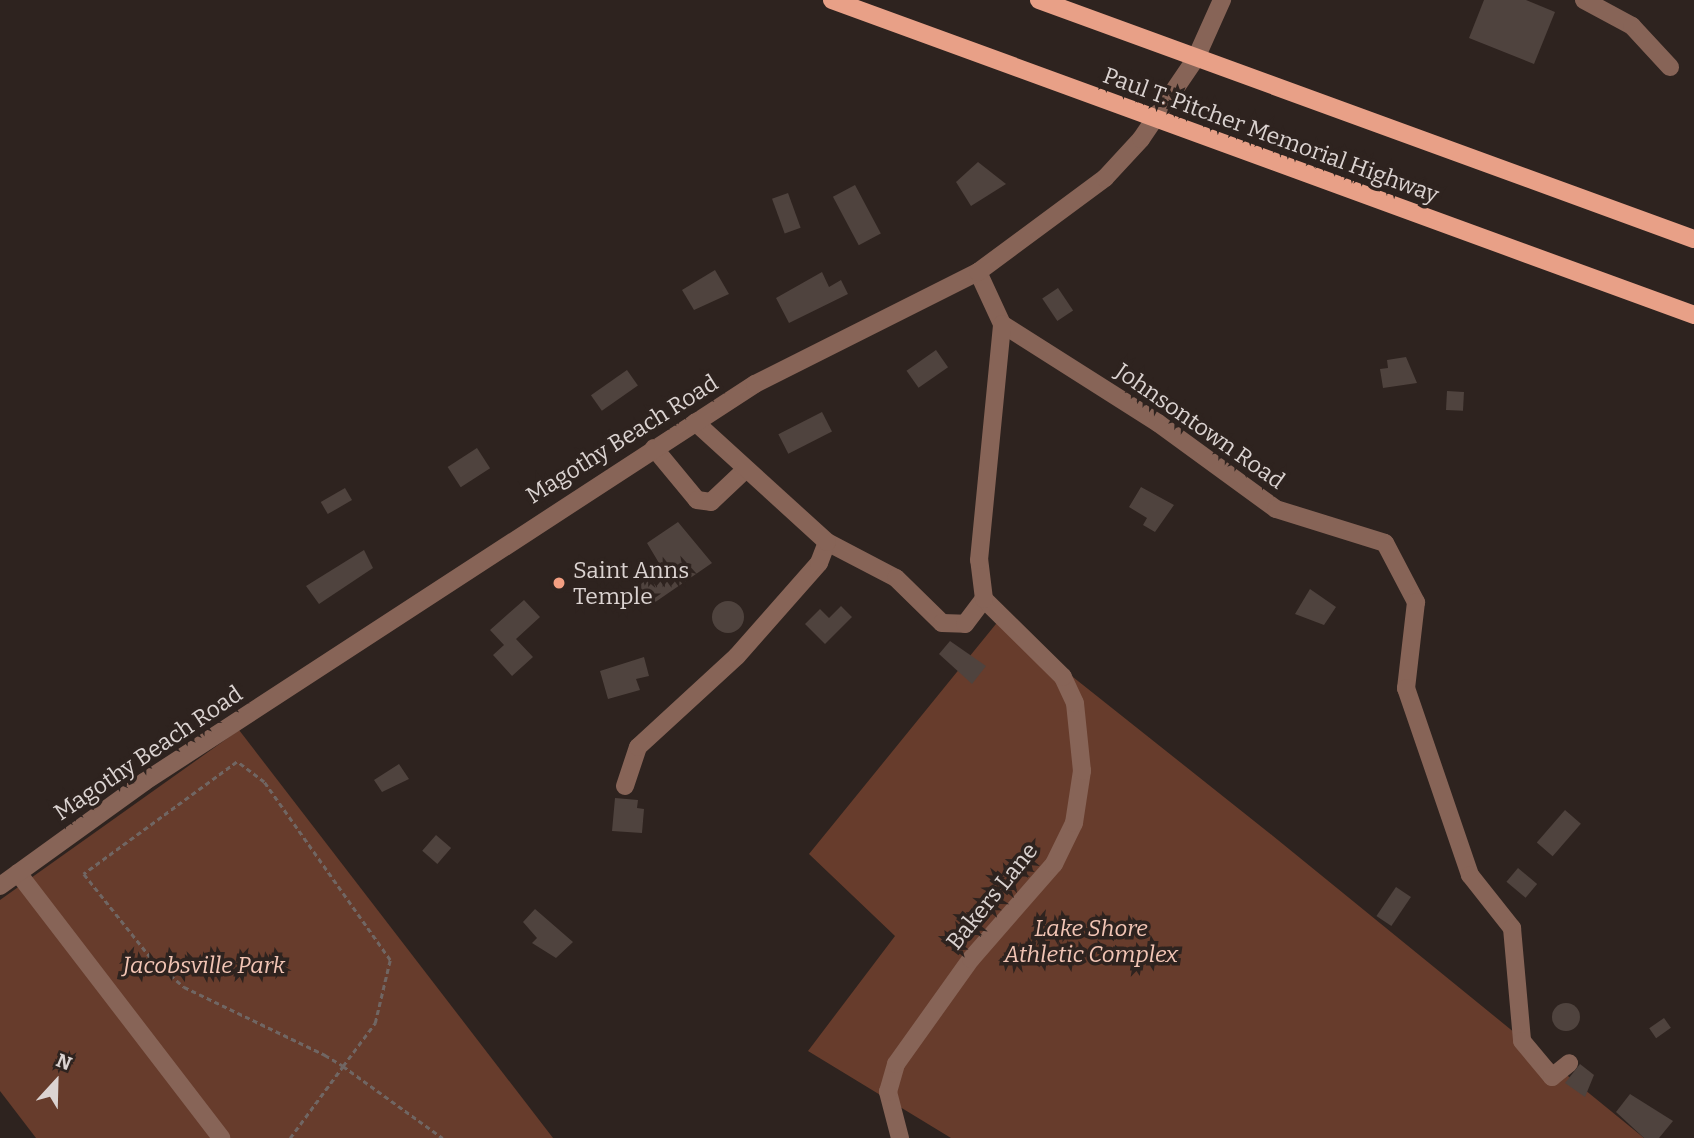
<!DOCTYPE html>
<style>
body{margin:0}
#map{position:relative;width:1694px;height:1138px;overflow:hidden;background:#2e231f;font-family:Bitter,serif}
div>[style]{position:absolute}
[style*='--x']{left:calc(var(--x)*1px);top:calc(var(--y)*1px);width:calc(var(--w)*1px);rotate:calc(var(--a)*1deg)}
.green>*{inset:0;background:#673c2c}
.building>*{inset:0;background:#4f433e;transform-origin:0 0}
.round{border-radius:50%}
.path>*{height:2.5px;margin-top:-1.25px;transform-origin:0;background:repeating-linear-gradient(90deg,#706663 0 5px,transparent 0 8.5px)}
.minor>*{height:18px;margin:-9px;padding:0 9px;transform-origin:9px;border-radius:9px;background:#876457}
.major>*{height:18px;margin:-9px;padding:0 9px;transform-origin:9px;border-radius:9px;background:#e8a087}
.dots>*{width:19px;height:19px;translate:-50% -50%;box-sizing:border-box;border:4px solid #2e231f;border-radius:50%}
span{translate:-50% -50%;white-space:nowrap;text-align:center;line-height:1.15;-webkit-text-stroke:7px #2e231f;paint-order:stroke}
.street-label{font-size:23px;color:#dbd3d1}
.poi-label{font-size:23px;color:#dbd3d1}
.left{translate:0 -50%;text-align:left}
.park-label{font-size:23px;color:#f2c5b5;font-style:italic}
.north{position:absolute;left:21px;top:1047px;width:70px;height:70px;-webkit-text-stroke:5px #2e231f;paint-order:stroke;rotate:22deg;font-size:19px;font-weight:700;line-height:28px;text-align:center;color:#dbd3d1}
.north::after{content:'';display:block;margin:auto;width:24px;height:32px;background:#dbd3d1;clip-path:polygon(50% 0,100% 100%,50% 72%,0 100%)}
</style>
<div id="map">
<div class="green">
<div style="clip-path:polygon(1000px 619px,1273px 836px,1644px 1138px,951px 1138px,808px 1051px,895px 936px,809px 854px)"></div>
<div style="clip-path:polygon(239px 730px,553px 1138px,36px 1138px,0 1091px,0 900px)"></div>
</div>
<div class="building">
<div style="clip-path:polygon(1484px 0,1526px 0,1555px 12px,1534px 64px,1469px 38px)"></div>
<div style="clip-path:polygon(978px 162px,1006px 184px,971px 206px,956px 182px)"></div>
<div style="left:855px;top:185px;width:55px;height:25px;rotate:62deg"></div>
<div style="left:788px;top:193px;width:37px;height:17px;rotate:70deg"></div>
<div style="clip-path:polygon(715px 270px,729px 294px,694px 310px,682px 290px)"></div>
<div style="clip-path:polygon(822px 272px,829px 287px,841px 280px,848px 294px,789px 323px,776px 298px)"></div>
<div style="left:1058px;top:288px;width:27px;height:19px;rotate:56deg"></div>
<div style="left:936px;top:350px;width:21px;height:36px;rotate:55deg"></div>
<div style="clip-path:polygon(1406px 357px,1417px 383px,1383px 388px,1380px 369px,1388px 368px,1387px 360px)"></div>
<div style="left:627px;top:370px;width:19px;height:44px;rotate:55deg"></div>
<div style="left:1447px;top:391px;width:17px;height:19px;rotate:3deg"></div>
<div style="left:822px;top:412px;width:22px;height:49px;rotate:63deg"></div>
<div style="left:477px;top:448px;width:24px;height:35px;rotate:57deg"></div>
<div style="clip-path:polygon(1141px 487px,1174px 505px,1155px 532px,1143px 525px,1147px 518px,1129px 507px)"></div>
<div style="left:345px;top:488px;width:14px;height:28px;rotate:60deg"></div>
<div style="clip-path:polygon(678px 522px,712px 563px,651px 605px,637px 587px,662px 568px,647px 543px)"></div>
<div style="clip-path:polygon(364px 550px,373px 568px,319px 604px,306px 586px)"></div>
<div style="clip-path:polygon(1310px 589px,1336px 607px,1324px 625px,1295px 614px)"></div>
<div style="clip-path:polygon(524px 600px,540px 617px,516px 639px,533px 657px,512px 676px,493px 655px,504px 645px,490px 630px)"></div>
<div class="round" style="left:712px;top:601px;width:32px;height:32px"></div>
<div style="clip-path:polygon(841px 606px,852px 617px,825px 644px,805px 624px,820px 609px,829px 618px)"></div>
<div style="clip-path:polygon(950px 641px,986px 666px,972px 684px,939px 654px)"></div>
<div style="clip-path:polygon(644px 657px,649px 676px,636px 679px,640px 690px,608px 699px,600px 671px)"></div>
<div style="clip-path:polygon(399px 764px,409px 779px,382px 792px,374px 780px)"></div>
<div style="clip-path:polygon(615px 798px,638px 800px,637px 808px,644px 809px,642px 833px,612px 831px)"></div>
<div style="left:1565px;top:810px;width:21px;height:43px;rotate:41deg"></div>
<div style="left:436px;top:835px;width:20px;height:21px;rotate:41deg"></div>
<div style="left:1518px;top:868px;width:25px;height:18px;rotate:40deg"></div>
<div style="left:1396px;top:887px;width:18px;height:35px;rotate:34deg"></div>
<div style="clip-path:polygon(535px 909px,573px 942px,556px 958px,532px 943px,537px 938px,523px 922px)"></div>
<div class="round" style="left:1552px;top:1003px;width:28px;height:28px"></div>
<div style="left:1664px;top:1018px;width:12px;height:18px;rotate:55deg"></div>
<div style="clip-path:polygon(1580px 1064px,1594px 1075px,1585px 1097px,1565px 1083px)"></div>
<div style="clip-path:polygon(1630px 1094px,1673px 1121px,1659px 1138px,1644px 1138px,1616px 1112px)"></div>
</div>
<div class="path">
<div style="--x:290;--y:1138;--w:89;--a:-53.6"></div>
<div style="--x:343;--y:1066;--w:54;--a:-53.3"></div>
<div style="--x:375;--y:1023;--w:65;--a:-76.6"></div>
<div style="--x:390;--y:960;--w:218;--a:-125.3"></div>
<div style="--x:264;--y:782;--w:34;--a:-143"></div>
<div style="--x:237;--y:762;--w:190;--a:143.8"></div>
<div style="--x:84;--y:874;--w:107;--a:51.4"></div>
<div style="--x:151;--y:958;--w:44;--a:41.3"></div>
<div style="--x:184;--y:987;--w:157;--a:25.7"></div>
<div style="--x:325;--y:1055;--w:21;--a:31"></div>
<div style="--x:343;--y:1066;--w:123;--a:35.8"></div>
</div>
<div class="minor">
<div style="--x:1584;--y:0;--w:55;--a:28.4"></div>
<div style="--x:1632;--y:26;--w:56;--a:47.2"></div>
<div style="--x:978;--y:272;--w:57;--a:65.2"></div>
<div style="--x:1002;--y:324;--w:185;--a:32.4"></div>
<div style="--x:1158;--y:423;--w:146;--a:36.1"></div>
<div style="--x:1276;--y:509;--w:114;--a:17.3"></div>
<div style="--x:1385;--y:543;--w:67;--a:62.3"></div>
<div style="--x:1416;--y:602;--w:87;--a:96.6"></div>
<div style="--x:1406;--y:688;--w:198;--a:71.1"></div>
<div style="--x:1470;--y:875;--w:68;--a:51.6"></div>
<div style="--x:1512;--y:928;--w:113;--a:84.9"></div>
<div style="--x:1522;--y:1041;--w:47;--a:50.2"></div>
<div style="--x:1552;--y:1077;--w:22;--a:-39"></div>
<div style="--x:654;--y:448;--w:67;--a:50.4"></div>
<div style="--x:697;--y:500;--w:14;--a:8"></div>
<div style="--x:711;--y:502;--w:47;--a:-43.3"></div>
<div style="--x:827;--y:542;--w:78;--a:27.6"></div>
<div style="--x:896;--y:578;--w:64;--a:44.4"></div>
<div style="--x:942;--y:623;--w:23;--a:2"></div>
<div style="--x:965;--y:624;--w:31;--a:-53"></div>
<div style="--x:625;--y:786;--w:41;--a:-71.6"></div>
<div style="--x:638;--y:747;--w:134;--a:-42.6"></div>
<div style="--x:737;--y:656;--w:124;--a:-48.6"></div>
<div style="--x:819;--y:563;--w:22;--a:-69"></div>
<div style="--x:827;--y:542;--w:178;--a:-137.7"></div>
<div style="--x:18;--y:873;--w:334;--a:52.5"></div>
<div style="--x:0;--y:886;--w:178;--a:-35.8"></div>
<div style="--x:144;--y:782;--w:729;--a:-33.08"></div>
<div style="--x:755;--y:384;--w:250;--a:-26.7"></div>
<div style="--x:978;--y:272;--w:158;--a:-36.5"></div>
<div style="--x:1105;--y:178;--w:53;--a:-47.3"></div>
<div style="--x:1141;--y:139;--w:98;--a:-55.8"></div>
<div style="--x:1196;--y:58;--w:64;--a:-65.9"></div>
<div style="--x:900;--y:1138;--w:48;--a:-104.6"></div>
<div style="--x:888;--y:1092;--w:29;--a:-74"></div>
<div style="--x:896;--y:1064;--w:129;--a:-54.5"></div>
<div style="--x:971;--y:959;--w:126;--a:-48.9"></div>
<div style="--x:1054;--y:864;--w:46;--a:-64"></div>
<div style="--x:1074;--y:823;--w:53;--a:-81.3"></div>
<div style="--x:1082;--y:771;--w:68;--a:-95.9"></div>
<div style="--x:1075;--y:703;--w:29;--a:-115"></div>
<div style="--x:1063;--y:677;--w:111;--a:-135.4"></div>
<div style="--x:984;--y:599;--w:39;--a:-97"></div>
<div style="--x:979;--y:560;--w:237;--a:-84.4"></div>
</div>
<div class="major">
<div style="--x:832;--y:0;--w:918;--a:20.07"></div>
<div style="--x:1039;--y:0;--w:697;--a:20.05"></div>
</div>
<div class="dots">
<div style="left:559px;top:583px;background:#f39f82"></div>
</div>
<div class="street-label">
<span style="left:1271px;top:135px;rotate:20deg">Paul T. Pitcher Memorial Highway</span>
<span style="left:1200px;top:426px;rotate:35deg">Johnsontown Road</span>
<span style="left:622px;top:439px;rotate:-32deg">Magothy Beach Road</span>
<span style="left:148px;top:753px;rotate:-34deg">Magothy Beach Road</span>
<span style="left:992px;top:896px;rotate:-51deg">Bakers Lane</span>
</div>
<div class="poi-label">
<span class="left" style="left:573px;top:583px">Saint Anns<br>Temple</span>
</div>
<div class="park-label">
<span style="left:1091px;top:941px">Lake Shore<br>Athletic Complex</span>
<span style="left:204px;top:965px">Jacobsville Park</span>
</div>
<div class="north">N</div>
</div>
